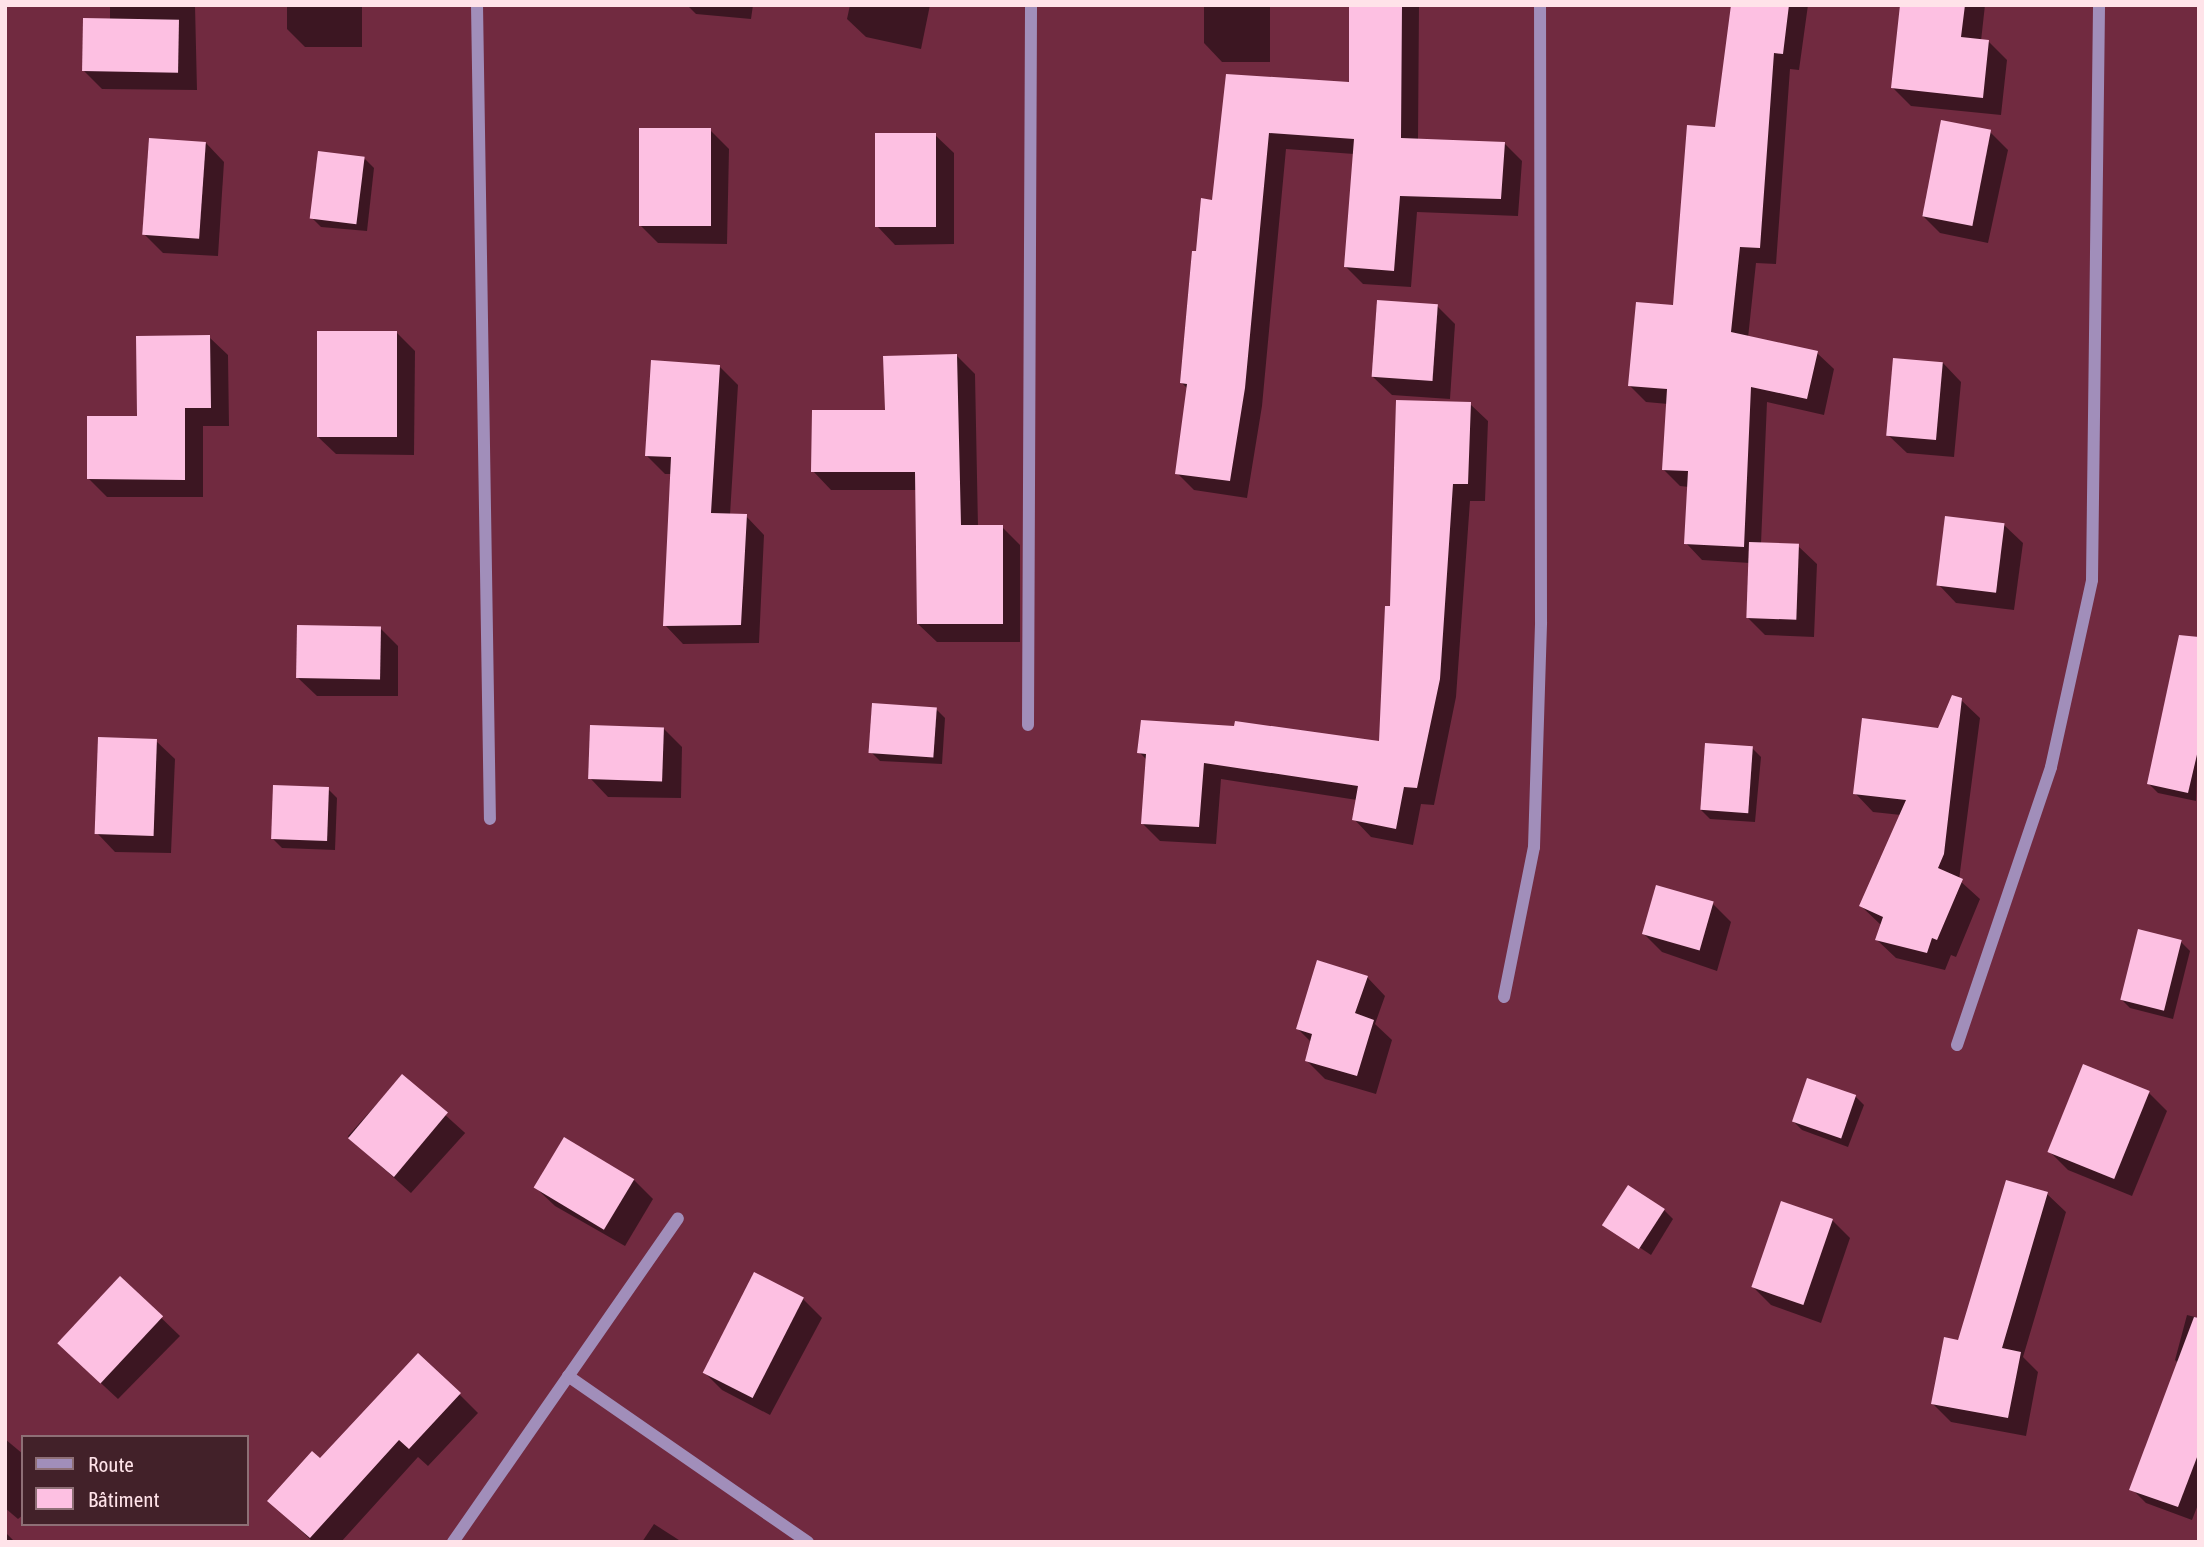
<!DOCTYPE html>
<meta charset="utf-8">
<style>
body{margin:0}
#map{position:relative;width:2204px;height:1547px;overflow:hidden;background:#712a40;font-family:"Asap Condensed",sans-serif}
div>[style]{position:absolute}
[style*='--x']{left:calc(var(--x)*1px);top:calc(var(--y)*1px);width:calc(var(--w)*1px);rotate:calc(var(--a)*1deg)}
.shadow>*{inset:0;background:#0007;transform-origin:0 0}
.building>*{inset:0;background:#fdc0e2;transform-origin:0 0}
.minor>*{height:12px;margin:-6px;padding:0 6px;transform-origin:6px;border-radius:6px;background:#a18eba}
span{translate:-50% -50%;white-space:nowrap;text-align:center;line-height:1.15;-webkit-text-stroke:7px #422129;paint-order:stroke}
.frame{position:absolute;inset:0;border:7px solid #ffe3e9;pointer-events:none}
.legend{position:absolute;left:21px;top:1435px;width:228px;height:91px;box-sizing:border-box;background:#422129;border:2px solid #8e6f76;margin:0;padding:9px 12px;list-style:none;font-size:21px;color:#ffe3e9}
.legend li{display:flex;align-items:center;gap:14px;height:35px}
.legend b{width:35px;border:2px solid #8e6f76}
</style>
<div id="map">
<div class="shadow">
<div style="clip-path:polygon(110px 5px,195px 5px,197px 90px,102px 89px,84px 71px,110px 20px)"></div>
<div style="clip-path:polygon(287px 5px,362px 5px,362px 47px,305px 47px,287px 29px)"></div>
<div style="clip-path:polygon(687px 5px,753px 5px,751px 19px,696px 14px)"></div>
<div style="clip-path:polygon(850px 5px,930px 5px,921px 49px,866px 37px,847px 19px)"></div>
<div style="clip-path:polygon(1204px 5px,1270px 5px,1270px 62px,1222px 62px,1204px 43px)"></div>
<div style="clip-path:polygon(1351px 5px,1419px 5px,1418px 140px,1504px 143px,1522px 161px,1518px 216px,1417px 212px,1411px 287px,1363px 284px,1345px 266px,1354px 154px,1286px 149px,1262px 406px,1247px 498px,1194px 490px,1177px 473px,1188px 389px,1182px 383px,1197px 253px,1213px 201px,1227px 76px,1351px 84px)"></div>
<div style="clip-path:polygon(1733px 5px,1808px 5px,1799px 70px,1790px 69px,1776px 264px,1756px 263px,1748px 338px,1817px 353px,1834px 369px,1824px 415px,1767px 402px,1761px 544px,1798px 546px,1817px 564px,1814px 637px,1765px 635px,1747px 617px,1750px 563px,1702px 560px,1686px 543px,1689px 487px,1680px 486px,1663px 469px,1668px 404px,1646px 402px,1629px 385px,1675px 307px,1716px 129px)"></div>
<div style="clip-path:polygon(1902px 5px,1985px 5px,1981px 41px,1989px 42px,2007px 60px,2001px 115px,1911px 106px,1892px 87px)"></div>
<div style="clip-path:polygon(710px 130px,729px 149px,727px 244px,658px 243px,640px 225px)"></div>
<div style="clip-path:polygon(1990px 132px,2008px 150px,1988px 243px,1940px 233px,1922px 215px)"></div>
<div style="clip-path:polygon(935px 135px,954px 153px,954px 244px,895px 245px,877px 226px)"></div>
<div style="clip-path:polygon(206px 143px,224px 162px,218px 256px,163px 253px,144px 234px)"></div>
<div style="clip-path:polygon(365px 159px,374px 168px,367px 231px,321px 227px,312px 218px)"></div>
<div style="clip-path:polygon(1437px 306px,1455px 324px,1450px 399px,1392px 395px,1373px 377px)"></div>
<div style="clip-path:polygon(397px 333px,415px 351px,414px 455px,336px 454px,317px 436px)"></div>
<div style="clip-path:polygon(209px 337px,228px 355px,229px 426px,203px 426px,203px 497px,107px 497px,89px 479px)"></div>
<div style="clip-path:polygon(957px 356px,975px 374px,978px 527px,1002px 527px,1020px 545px,1020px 642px,937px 642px,918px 624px,917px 490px,831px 490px,813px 471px)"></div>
<div style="clip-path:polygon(1943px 363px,1961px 382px,1954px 457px,1907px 453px,1888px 435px)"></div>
<div style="clip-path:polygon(719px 366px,738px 385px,730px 515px,746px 516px,764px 535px,759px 643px,683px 644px,665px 625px,672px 474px,665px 474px,646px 455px)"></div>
<div style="clip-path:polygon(1470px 404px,1488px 421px,1485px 501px,1470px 501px,1456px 697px,1434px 805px,1421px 804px,1413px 845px,1371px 837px,1354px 819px,1357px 800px,1221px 779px,1216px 844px,1160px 841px,1143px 824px,1147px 760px,1139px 752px,1381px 743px,1392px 608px)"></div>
<div style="clip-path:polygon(2004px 525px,2023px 543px,2014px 610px,1956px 603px,1938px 584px)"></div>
<div style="clip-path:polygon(380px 628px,398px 646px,398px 696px,317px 696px,298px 678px)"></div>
<div style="clip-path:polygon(1961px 700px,1980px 718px,1959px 880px,1980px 899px,1956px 957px,1951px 955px,1945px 970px,1896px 958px,1877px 940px,1882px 926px,1861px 906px,1901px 815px,1873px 812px,1855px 793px,1939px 729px)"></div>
<div style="clip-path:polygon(936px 709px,945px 718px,942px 764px,880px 761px,871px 752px)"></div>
<div style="clip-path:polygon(2199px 719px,2196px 801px,2158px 793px,2149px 784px)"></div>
<div style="clip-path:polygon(663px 728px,682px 747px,681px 798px,608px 797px,590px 778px)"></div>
<div style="clip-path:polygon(156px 741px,175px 759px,171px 853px,115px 852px,97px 833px)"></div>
<div style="clip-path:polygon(1752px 748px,1761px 757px,1755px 822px,1710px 819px,1701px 810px)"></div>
<div style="clip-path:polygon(328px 789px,337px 798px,335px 850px,282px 848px,273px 839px)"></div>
<div style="clip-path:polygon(1713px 904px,1731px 922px,1717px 971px,1662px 952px,1644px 934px)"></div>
<div style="clip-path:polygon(2181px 942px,2190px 951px,2173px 1019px,2130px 1008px,2121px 999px)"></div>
<div style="clip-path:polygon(1367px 977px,1385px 996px,1375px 1024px,1392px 1040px,1376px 1094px,1325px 1079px,1306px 1060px,1311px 1042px,1298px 1029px)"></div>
<div style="left:402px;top:1076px;width:85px;height:81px;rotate:42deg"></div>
<div style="clip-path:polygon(2149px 1093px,2167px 1111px,2132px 1196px,2068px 1170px,2049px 1151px)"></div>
<div style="clip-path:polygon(1855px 1096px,1864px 1105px,1848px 1147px,1802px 1130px,1793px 1121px)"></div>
<div style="clip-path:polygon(564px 1140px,634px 1180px,653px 1199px,625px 1246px,555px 1206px,536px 1188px)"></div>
<div style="clip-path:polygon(2047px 1194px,2066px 1212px,2023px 1357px,2038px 1372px,2026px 1436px,1951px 1422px,1933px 1404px,1959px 1342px)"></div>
<div style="clip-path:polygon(1664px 1210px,1673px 1219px,1651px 1255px,1606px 1225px)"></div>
<div style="clip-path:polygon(1832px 1220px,1850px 1238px,1821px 1323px,1771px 1305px,1753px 1287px)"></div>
<div style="clip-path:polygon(755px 1275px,803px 1299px,822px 1318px,770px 1415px,722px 1390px,704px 1372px)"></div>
<div style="clip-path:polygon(120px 1278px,180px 1336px,118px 1399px,76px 1360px)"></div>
<div style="clip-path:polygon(2187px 1315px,2199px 1318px,2199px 1502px,2192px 1520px,2146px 1503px,2132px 1489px,2179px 1364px,2175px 1360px)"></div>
<div style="clip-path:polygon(459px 1394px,478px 1413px,428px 1466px,418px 1457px,341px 1542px,313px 1542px,269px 1501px,320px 1461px)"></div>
<div style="clip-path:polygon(5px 1439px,23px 1454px,23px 1515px,18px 1519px,5px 1508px)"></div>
<div style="clip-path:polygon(654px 1524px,682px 1542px,642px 1542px)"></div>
<div style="clip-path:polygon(5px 1532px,15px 1542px,5px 1542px)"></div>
</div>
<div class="building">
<div style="clip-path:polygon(1349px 5px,1402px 5px,1401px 138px,1505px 142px,1501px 199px,1400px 196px,1394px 271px,1344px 267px,1354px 139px,1269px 133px,1245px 388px,1230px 481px,1175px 474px,1187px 384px,1180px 383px,1192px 251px,1196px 251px,1201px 198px,1212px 200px,1226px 74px,1349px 82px)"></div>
<div style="clip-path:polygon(1731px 5px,1789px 5px,1783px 54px,1774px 53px,1760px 248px,1740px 247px,1731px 332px,1818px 351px,1807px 399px,1751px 387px,1744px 547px,1684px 544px,1688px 471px,1662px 470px,1667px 389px,1628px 386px,1636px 302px,1673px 305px,1687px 125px,1715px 127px)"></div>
<div style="clip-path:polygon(1900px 5px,1965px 5px,1961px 37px,1989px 40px,1983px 98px,1891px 88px)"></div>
<div style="left:83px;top:18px;width:96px;height:53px;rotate:1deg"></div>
<div style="left:1941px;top:120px;width:51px;height:98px;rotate:11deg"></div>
<div style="left:639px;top:128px;width:72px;height:98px"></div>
<div style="left:875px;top:133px;width:61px;height:94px"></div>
<div style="left:149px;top:138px;width:57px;height:97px;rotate:4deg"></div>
<div style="left:318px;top:151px;width:47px;height:68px;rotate:7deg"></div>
<div style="left:1377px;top:300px;width:61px;height:77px;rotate:4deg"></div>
<div style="left:317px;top:331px;width:80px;height:106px"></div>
<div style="clip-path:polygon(210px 335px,211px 408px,185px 408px,185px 480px,87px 479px,87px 416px,137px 416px,136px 336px)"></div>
<div style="clip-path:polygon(957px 354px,961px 525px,1003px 525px,1003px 624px,917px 624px,915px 472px,811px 472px,812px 410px,885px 410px,883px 356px)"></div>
<div style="left:1893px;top:358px;width:50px;height:78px;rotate:5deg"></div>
<div style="clip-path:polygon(651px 360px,720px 365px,711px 513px,747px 514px,741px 625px,663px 626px,671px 457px,645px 456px)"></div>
<div style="clip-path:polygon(1396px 400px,1471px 402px,1468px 484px,1453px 484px,1440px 679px,1417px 788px,1404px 787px,1396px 829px,1352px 820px,1358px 786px,1204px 763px,1199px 827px,1141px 824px,1146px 754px,1137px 753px,1141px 720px,1234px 726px,1235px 721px,1379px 741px,1385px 606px,1390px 606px)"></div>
<div style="left:1945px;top:516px;width:60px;height:70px;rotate:7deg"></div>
<div style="left:1749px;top:542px;width:50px;height:76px;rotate:2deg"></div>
<div style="left:297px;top:625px;width:84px;height:53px;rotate:1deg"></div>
<div style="clip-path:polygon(2179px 635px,2199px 637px,2199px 746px,2188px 793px,2147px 784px)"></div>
<div style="clip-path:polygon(1952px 695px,1962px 698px,1944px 854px,1938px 868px,1963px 879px,1937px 940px,1932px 938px,1927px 953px,1875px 940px,1883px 917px,1859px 906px,1906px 800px,1853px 794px,1862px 718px,1938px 728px)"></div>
<div style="left:872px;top:703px;width:65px;height:50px;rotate:4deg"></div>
<div style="left:590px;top:725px;width:74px;height:54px;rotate:2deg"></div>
<div style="left:98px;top:737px;width:59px;height:97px;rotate:2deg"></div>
<div style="left:1705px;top:743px;width:48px;height:67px;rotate:4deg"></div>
<div style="left:273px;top:785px;width:56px;height:54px;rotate:2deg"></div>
<div style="left:1656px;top:885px;width:60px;height:51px;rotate:16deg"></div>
<div style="left:2138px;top:929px;width:45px;height:73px;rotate:14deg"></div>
<div style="clip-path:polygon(1317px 960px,1368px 976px,1355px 1013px,1374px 1020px,1357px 1076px,1305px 1061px,1312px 1034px,1296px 1029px)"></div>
<div style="left:2083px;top:1064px;width:72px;height:95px;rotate:22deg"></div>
<div style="left:402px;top:1074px;width:60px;height:84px;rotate:40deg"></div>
<div style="left:1807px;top:1078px;width:52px;height:46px;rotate:19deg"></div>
<div style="left:564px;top:1137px;width:82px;height:59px;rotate:31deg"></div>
<div style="clip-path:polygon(2006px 1180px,2048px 1192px,2002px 1348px,2021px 1352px,2008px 1418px,1931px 1404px,1944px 1337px,1958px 1340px)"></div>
<div style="left:1628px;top:1185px;width:44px;height:48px;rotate:33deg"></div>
<div style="left:1781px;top:1201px;width:55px;height:91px;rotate:19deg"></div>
<div style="left:754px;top:1272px;width:56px;height:113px;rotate:27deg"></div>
<div style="left:120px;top:1276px;width:59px;height:92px;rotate:43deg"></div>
<div style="clip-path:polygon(2194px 1317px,2199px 1318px,2199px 1452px,2178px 1507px,2129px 1490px)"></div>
<div style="clip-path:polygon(418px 1353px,461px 1393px,409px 1449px,399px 1440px,310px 1538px,267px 1501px,312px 1451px,320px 1458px)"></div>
</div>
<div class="minor">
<div style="--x:477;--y:5;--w:814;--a:89.09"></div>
<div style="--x:1028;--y:725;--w:720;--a:-89.76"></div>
<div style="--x:1504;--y:997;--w:153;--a:-78.7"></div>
<div style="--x:1534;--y:847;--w:225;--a:-88.2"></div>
<div style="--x:1541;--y:622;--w:617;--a:-90.09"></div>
<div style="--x:1957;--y:1045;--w:293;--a:-71.3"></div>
<div style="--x:2051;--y:767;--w:191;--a:-77.6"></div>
<div style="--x:2092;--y:580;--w:575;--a:-89.3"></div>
<div style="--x:568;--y:1376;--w:292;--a:34.7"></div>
<div style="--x:453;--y:1542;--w:394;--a:-55.2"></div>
</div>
<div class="frame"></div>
<ul class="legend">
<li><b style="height:9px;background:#a18eba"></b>Route</li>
<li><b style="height:19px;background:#fdc0e2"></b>Bâtiment</li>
</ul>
</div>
